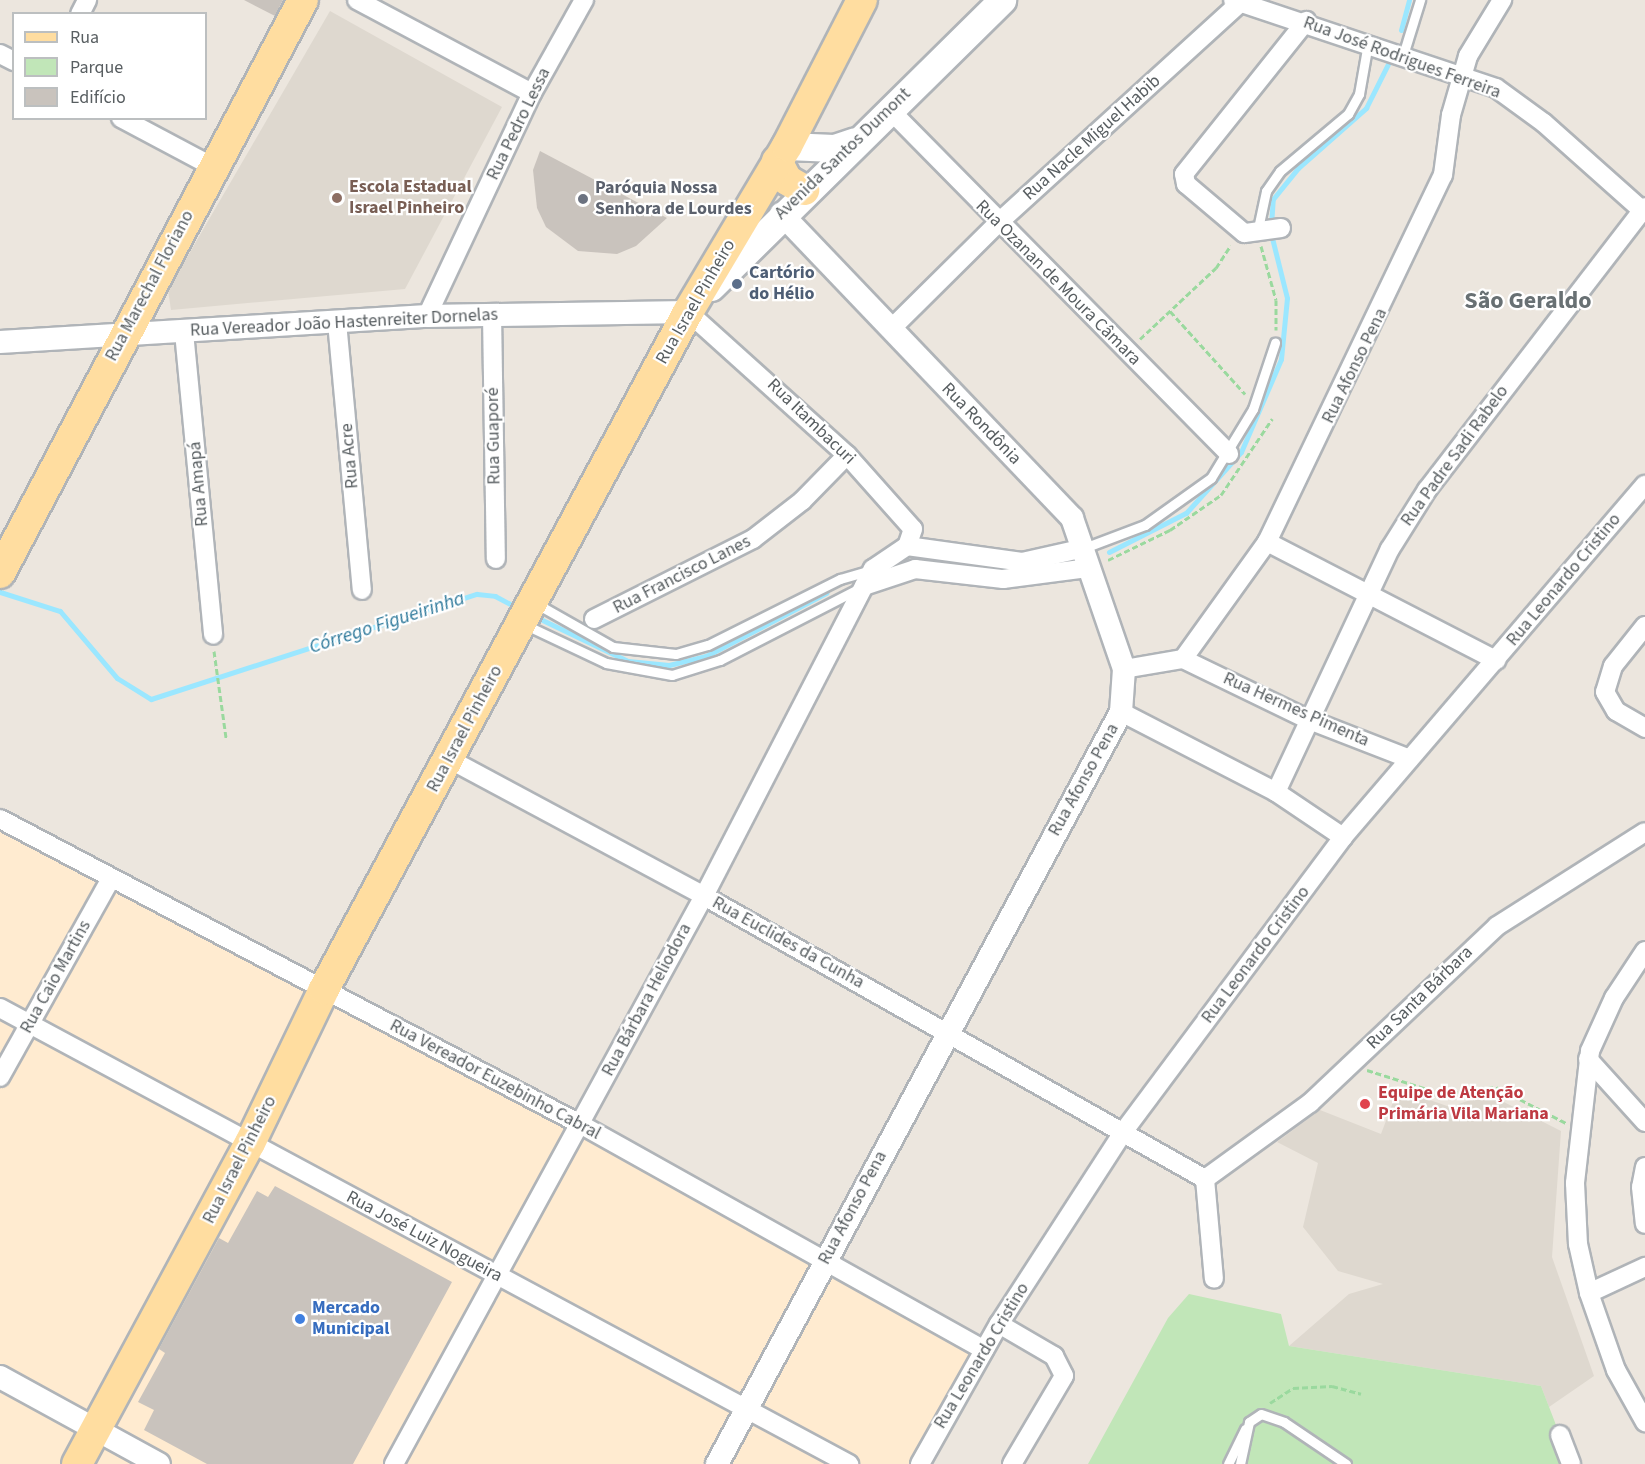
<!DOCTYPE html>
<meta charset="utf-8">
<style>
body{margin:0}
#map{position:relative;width:1645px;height:1464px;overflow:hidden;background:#ece6de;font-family:"Source Sans 3",sans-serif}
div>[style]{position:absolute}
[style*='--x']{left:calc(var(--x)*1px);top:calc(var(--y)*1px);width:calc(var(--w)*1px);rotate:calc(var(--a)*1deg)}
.commercial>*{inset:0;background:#ffebd0}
.education>*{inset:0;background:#ded8cf}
.green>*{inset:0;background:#c1e6b8}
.stream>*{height:5px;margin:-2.5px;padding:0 2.5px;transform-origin:2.5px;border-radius:2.5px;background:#9be7ff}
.building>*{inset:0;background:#c9c3bd}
.path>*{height:3px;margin-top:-1.5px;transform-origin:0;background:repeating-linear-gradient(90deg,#9ad99e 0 6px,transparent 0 9px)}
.roads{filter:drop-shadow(2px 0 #b0b4b8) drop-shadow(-2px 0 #b0b4b8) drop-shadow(0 2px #b0b4b8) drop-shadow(0 -2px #b0b4b8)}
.service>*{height:9px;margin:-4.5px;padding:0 4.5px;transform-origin:4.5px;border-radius:4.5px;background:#fff}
.minor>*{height:18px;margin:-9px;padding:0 9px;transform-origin:9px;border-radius:9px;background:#fff}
.tertiary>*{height:22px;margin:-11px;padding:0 11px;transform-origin:11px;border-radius:11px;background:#fff}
.secondary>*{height:27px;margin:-13.5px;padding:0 13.5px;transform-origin:13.5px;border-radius:13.5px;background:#fff}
.primary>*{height:30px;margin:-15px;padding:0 15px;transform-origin:15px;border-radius:15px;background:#ffdda0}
.dots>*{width:16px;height:16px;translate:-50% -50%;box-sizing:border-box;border:3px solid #fff;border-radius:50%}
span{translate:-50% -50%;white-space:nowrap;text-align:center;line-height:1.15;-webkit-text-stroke:4.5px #fff;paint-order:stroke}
.street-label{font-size:18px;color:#585e61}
.education-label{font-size:18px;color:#785e54;font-weight:700}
.left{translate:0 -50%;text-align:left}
.worship-label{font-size:18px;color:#5b616d;font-weight:700}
.service-label{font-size:18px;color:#4e5e75;font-weight:700}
.health-label{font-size:18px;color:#be3a42;font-weight:700}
.shop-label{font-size:18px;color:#366cbe;font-weight:700}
.water-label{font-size:20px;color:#2e799b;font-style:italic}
.district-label{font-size:24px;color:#687073;font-weight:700}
.legend{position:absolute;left:12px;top:12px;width:195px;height:108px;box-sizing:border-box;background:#fff;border:2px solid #bcbfc0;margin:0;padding:8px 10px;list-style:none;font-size:18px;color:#585e61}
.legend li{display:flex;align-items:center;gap:12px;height:30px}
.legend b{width:30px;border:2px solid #bcbfc0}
</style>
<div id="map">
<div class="commercial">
<div style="clip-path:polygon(0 827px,990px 1350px,933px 1464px,0 1464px)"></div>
</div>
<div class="education">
<div style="clip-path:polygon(330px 11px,502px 107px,405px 289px,171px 310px,168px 290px)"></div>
<div style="clip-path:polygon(1398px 1089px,1450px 1107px,1488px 1094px,1561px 1131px,1552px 1257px,1594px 1376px,1549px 1407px,1541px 1386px,1289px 1346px,1349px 1294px,1383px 1284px,1338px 1271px,1303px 1227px,1318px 1163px,1277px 1142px,1320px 1110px,1381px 1134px)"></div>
</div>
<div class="green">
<div style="clip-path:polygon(1189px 1294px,1281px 1314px,1289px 1346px,1541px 1386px,1571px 1464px,1088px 1464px,1168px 1318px)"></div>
</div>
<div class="stream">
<div style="--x:1401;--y:30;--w:31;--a:-75"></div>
<div style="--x:1271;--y:225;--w:26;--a:-86"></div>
<div style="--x:1273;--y:199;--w:40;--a:-51"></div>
<div style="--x:1298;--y:168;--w:91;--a:-41.4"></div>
<div style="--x:1366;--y:108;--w:49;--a:-63.4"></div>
<div style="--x:1109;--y:552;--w:86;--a:-26.9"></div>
<div style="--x:1186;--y:513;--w:82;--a:-48"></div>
<div style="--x:1241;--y:452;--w:101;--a:-66.7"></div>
<div style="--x:1281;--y:359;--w:61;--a:-84.4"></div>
<div style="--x:1287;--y:298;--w:66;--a:-104"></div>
<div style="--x:0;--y:592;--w:63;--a:17.6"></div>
<div style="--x:60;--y:611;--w:88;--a:49.6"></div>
<div style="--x:117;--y:678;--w:40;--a:32"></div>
<div style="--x:151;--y:699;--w:342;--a:-17.9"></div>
<div style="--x:477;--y:594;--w:18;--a:6"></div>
<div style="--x:495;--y:596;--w:26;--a:28"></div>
<div style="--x:534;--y:616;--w:104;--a:25.6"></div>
<div style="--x:628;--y:661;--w:41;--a:5.6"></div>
<div style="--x:669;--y:665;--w:38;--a:-14"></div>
<div style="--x:706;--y:656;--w:136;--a:-27.7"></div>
</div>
<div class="building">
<div style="clip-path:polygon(244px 0,283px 0,275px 16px)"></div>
<div style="clip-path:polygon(540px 151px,667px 218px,636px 246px,617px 254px,578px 251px,546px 227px,537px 208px,533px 170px)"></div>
<div style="clip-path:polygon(275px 1186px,452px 1282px,353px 1464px,207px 1464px,144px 1430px,154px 1410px,138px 1402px,165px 1353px,159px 1349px,219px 1238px,228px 1243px,257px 1191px,268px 1197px)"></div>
</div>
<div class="path">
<div style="--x:1261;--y:246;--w:56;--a:74.5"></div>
<div style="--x:1276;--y:300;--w:30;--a:90"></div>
<div style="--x:1170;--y:311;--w:112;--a:47.9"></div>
<div style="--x:1140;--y:339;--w:104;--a:-43.1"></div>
<div style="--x:1216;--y:268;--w:27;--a:-57"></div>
<div style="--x:1108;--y:560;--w:69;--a:-25.8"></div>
<div style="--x:1170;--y:530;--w:62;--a:-34.5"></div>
<div style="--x:1221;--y:495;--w:92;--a:-56.1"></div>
<div style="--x:214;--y:651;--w:88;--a:82.1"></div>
<div style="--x:1367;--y:1070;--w:80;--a:17.5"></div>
<div style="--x:1443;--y:1094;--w:53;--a:-7.5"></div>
<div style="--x:1496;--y:1087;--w:79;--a:27.2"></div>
<div style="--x:1270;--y:1403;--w:27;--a:-33"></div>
<div style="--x:1293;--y:1388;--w:39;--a:-3"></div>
<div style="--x:1332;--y:1386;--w:30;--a:15"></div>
</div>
<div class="roads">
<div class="service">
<div style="--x:1403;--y:55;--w:58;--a:-72.8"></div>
<div style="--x:1257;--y:233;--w:43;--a:-77.9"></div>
<div style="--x:1266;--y:191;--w:24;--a:-55"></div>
<div style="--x:1280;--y:171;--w:89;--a:-40"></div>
<div style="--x:1348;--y:114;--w:23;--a:-61"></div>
<div style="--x:1359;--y:94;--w:52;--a:-80"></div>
<div style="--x:1084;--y:548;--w:65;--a:-20.7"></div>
<div style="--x:1145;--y:525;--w:81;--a:-35.5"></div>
<div style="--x:1211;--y:478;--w:81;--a:-58.7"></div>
<div style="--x:1253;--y:409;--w:70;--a:-71.6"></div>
<div style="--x:544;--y:608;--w:79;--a:29.5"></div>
<div style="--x:613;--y:647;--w:63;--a:6.3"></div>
<div style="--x:676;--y:654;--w:33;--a:-16"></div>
<div style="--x:708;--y:645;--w:148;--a:-26.6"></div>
<div style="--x:840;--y:579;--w:32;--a:-16"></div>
<div style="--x:532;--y:628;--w:82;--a:25.3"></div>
<div style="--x:606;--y:663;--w:67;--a:10.3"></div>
<div style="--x:672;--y:675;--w:50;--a:-17.4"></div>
<div style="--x:720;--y:660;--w:160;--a:-27.2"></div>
<div style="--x:1228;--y:1464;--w:39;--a:-64"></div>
<div style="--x:1240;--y:1464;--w:43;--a:-77.9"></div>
<div style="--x:1249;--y:1422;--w:14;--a:-34"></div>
<div style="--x:1261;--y:1414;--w:24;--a:19"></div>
<div style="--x:1284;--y:1422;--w:75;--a:34.1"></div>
</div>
<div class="minor">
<div style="--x:357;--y:0;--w:198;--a:28"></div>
<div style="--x:1233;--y:0;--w:277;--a:18.5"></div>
<div style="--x:1496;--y:88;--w:59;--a:36.1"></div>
<div style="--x:1544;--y:123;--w:135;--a:41.7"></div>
<div style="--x:80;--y:14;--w:16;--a:-63"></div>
<div style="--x:0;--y:54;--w:16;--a:27"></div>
<div style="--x:890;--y:110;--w:483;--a:45.4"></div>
<div style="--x:121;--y:118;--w:104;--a:28"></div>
<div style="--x:1281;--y:228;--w:37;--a:172"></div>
<div style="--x:1244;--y:233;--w:76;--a:-139.8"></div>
<div style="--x:1186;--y:184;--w:10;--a:-101"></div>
<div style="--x:1184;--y:174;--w:196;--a:-51.4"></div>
<div style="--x:688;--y:312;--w:214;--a:42"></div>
<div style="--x:847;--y:455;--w:99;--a:48.3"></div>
<div style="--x:913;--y:529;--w:18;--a:109"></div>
<div style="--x:492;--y:314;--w:245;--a:89.1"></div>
<div style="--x:427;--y:316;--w:246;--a:-64.8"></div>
<div style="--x:532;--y:93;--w:107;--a:-60.8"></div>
<div style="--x:337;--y:322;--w:269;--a:84.7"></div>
<div style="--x:892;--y:328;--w:149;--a:-44.7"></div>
<div style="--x:998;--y:223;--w:331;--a:-42.3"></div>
<div style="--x:184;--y:332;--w:304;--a:84.5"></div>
<div style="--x:1267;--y:542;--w:258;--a:27.3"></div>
<div style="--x:907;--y:546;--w:116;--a:7.9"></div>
<div style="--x:1022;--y:562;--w:64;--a:-12.7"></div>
<div style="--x:864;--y:586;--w:54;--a:-18.4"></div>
<div style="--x:915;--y:569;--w:89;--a:6.5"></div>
<div style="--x:1003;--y:579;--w:87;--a:-7.3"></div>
<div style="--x:594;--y:619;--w:178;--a:-26.7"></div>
<div style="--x:753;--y:539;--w:62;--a:-37.8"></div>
<div style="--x:802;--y:501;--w:64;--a:-45.6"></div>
<div style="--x:1645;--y:626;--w:51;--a:128.7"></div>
<div style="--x:1613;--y:666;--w:27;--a:107"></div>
<div style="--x:1605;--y:692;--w:22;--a:60"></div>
<div style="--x:1616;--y:711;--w:34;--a:30"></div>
<div style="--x:1183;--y:659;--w:138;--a:25.8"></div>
<div style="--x:1307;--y:719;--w:110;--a:21.2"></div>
<div style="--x:1124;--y:669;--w:60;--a:-9.6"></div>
<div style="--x:1183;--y:659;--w:144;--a:-54.3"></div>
<div style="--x:1267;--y:542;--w:407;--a:-64.4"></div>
<div style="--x:1443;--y:175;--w:61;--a:-82.4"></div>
<div style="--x:1451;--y:115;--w:61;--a:-73.9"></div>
<div style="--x:1468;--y:56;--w:66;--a:-58.7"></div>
<div style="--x:1121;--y:712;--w:174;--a:27.3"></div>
<div style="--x:1276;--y:792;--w:81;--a:33.9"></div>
<div style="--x:449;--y:759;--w:289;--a:28.2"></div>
<div style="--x:704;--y:896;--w:575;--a:29.46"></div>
<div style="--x:1276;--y:792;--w:268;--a:-64.9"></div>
<div style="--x:1390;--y:549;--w:70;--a:-57.9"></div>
<div style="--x:1427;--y:490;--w:357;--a:-52.4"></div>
<div style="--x:0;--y:819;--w:655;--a:27.74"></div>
<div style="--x:580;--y:1124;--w:463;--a:29.2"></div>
<div style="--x:1645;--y:951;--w:56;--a:123.4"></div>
<div style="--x:1614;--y:998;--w:58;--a:114.4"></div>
<div style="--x:1590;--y:1051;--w:133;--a:96.5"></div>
<div style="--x:1575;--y:1183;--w:61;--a:87.2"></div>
<div style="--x:1578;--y:1244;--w:50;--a:77.3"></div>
<div style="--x:1589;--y:1293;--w:82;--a:70.7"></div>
<div style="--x:1616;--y:1370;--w:60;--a:60.9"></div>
<div style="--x:0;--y:1008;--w:964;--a:28.24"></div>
<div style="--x:1588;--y:1059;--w:85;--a:47.9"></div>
<div style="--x:0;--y:1077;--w:228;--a:-60.8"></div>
<div style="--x:1645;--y:1167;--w:20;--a:101"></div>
<div style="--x:1641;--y:1187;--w:37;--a:84"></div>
<div style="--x:1205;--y:1179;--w:130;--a:-35.9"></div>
<div style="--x:1310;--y:1103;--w:257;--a:-43.4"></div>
<div style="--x:1497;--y:926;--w:175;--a:-32.4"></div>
<div style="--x:1205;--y:1179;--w:100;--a:84.9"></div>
<div style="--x:1589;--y:1293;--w:62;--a:-24.9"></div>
<div style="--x:999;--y:1324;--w:64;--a:30.2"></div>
<div style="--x:1054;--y:1356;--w:22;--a:63"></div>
<div style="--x:1064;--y:1376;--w:102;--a:120.6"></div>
<div style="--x:1560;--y:1435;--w:31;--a:69"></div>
<div style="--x:394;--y:1464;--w:647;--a:-61.38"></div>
<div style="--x:704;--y:896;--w:368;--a:-62.7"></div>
<div style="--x:873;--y:569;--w:41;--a:-34.1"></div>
<div style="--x:920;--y:1464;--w:161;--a:-60.6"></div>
<div style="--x:999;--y:1324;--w:230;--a:-57.1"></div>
<div style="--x:1124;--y:1131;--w:367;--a:-53.3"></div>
<div style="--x:1343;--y:837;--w:464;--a:-49.4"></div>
</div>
<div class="tertiary">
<div style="--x:0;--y:342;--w:428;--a:-3.5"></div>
<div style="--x:427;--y:316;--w:261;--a:-0.9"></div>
<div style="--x:0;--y:1377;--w:181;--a:28.7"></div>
<div style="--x:717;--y:1464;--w:854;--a:-61.75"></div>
<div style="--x:1121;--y:712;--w:43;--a:-86"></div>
<div style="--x:1124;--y:669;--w:160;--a:-109"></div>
<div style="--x:1072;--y:518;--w:421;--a:-133.7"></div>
</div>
<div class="secondary">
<div style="--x:787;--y:146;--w:47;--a:2.4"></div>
<div style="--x:834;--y:148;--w:22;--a:-18"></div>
<div style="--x:711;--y:287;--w:409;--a:-44.6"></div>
</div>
<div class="primary">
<div style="--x:777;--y:161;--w:21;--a:62"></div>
<div style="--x:787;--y:180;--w:20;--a:30"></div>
<div style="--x:0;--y:573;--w:648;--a:-62.13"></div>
<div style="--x:77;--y:1464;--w:365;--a:-61.7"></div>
<div style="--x:250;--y:1143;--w:171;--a:-64.3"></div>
<div style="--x:324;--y:989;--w:769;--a:-61.73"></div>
<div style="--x:688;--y:312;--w:193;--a:-59.2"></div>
<div style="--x:787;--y:146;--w:164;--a:-62.8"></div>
</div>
</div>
<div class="dots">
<div style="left:337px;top:198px;background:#8d6e63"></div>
<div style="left:583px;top:199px;background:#6b7280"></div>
<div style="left:737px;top:284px;background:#5c6f8a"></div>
<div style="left:1365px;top:1104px;background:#e0444e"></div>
<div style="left:300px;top:1319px;background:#3f7fe0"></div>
</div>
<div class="street-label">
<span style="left:1402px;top:58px;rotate:20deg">Rua José Rodrigues Ferreira</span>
<span style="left:519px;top:124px;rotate:-64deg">Rua Pedro Lessa</span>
<span style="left:1092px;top:138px;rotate:-42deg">Rua Nacle Miguel Habib</span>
<span style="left:843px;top:154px;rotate:-44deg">Avenida Santos Dumont</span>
<span style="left:1058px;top:283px;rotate:45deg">Rua Ozanan de Moura Câmara</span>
<span style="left:150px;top:286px;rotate:-62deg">Rua Marechal Floriano</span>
<span style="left:696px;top:302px;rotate:-60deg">Rua Israel Pinheiro</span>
<span style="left:344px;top:323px;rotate:-3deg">Rua Vereador João Hastenreiter Dornelas</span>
<span style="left:1355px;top:366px;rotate:-64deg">Rua Afonso Pena</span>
<span style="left:811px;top:422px;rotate:44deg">Rua Itambacuri</span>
<span style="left:981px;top:424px;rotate:46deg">Rua Rondônia</span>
<span style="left:494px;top:436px;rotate:-91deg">Rua Guaporé</span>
<span style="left:350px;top:456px;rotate:-95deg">Rua Acre</span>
<span style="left:1455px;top:456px;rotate:-54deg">Rua Padre Sadi Rabelo</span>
<span style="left:199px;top:484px;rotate:-95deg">Rua Amapá</span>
<span style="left:682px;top:575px;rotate:-27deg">Rua Francisco Lanes</span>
<span style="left:1564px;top:580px;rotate:-50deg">Rua Leonardo Cristino</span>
<span style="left:1296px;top:710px;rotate:24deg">Rua Hermes Pimenta</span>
<span style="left:465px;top:729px;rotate:-62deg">Rua Israel Pinheiro</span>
<span style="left:1084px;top:780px;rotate:-61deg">Rua Afonso Pena</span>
<span style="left:788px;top:943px;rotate:29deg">Rua Euclides da Cunha</span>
<span style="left:1256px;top:955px;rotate:-53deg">Rua Leonardo Cristino</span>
<span style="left:56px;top:977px;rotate:-61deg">Rua Caio Martins</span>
<span style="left:1420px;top:998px;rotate:-44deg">Rua Santa Bárbara</span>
<span style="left:647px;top:1000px;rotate:-62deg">Rua Bárbara Heliodora</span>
<span style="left:495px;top:1080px;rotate:28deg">Rua Vereador Euzebinho Cabral</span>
<span style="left:240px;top:1160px;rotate:-63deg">Rua Israel Pinheiro</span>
<span style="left:853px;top:1208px;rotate:-62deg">Rua Afonso Pena</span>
<span style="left:424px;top:1237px;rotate:28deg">Rua José Luiz Nogueira</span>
<span style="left:982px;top:1356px;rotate:-59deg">Rua Leonardo Cristino</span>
</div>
<div class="education-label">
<span class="left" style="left:349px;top:198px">Escola Estadual<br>Israel Pinheiro</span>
</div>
<div class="worship-label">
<span class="left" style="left:595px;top:199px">Paróquia Nossa<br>Senhora de Lourdes</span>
</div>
<div class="service-label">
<span class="left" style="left:749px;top:284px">Cartório<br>do Hélio</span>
</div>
<div class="health-label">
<span class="left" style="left:1378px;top:1104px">Equipe de Atenção<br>Primária Vila Mariana</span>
</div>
<div class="shop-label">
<span class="left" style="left:312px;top:1319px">Mercado<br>Municipal</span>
</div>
<div class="water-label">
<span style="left:387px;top:623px;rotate:-18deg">Córrego Figueirinha</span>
</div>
<div class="district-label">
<span style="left:1528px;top:301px">São Geraldo</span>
</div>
<ul class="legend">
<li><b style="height:8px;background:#ffdda0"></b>Rua</li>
<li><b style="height:16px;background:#c1e6b8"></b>Parque</li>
<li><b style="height:16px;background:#c9c3bd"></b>Edifício</li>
</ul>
</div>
